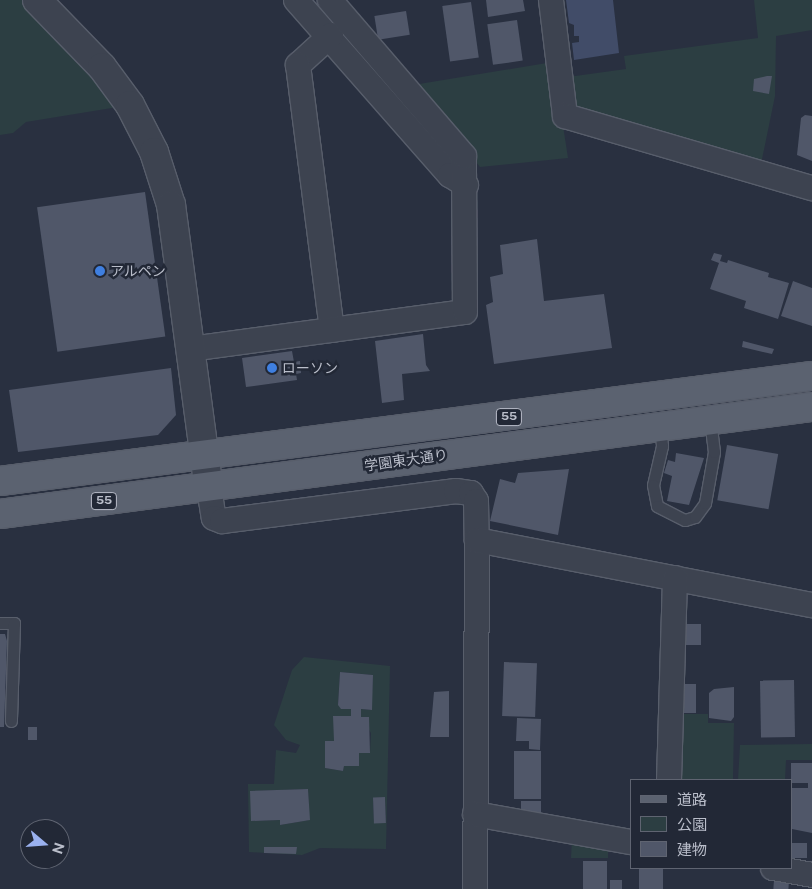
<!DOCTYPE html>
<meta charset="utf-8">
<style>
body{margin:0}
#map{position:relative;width:812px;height:889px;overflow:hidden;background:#293040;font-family:"Public Sans","Noto Sans JP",sans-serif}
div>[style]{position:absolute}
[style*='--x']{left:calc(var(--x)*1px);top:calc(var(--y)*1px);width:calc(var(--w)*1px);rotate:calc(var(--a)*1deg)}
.green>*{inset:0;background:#2c3e42}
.water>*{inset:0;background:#414c68}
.building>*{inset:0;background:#505769;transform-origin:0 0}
.roads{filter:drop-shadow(1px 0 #585e6b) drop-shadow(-1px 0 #585e6b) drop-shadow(0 1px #585e6b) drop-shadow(0 -1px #585e6b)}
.service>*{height:11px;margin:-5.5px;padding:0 5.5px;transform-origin:5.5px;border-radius:5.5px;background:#3d4350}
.minor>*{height:24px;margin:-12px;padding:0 12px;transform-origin:12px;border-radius:12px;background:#3d4350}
.tertiary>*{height:28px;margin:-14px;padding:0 14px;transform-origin:14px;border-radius:14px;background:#3d4350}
.primary>*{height:28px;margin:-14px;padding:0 14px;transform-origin:14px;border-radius:14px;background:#5b6270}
.dots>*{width:14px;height:14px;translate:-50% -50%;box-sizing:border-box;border:2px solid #222836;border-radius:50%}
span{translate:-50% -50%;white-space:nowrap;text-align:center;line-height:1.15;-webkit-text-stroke:5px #222836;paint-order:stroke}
.shield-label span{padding:1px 4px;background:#222836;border:1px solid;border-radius:4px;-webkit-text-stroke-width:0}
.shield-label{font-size:12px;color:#babeca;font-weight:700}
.poi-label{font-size:14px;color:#babeca}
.left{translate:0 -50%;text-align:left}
.street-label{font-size:14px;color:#babeca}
.legend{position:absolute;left:630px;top:779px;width:162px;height:90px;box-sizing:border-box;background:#222836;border:1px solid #5f6471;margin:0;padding:6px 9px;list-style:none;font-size:15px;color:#babeca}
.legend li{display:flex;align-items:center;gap:10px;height:25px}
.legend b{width:25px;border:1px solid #5f6471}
.north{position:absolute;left:20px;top:819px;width:50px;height:50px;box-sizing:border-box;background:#222836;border:1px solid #5f6471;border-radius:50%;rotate:108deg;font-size:14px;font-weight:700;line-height:20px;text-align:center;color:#babeca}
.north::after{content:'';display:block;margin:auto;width:18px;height:22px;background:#9ab1ef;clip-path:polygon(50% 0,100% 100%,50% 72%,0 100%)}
</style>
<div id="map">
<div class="green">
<div style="clip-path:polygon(0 0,25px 0,124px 106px,26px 122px,13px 133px,0 135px)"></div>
<div style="clip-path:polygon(754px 0,812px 0,812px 30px,776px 36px,775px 96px,761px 164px,580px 111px,573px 104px,568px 77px,626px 69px,624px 56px,758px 38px)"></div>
<div style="clip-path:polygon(553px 62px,568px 158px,480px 167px,413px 85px)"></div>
<div style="clip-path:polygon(evenodd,304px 657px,390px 666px,386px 849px,320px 848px,302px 855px,249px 852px,248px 784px,274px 784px,276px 750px,296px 753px,300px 745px,286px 740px,274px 725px,292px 670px,304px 657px,340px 672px,373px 675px,371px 710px,361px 709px,361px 717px,371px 733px,370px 752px,359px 753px,359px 766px,344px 766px,343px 771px,325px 768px,325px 741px,334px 741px,334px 716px,351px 716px,351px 709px,338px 704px,340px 672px,304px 657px,308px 789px,309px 820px,280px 825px,280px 820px,252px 821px,251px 791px,308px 789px,304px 657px,385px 797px,386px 823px,374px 823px,373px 798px,385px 797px)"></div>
<div style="clip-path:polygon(679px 714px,708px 714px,708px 723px,734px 723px,733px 780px,678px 780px)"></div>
<div style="clip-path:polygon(812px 744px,812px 760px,786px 760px,785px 780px,738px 780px,740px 745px)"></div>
<div style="clip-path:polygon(572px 838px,608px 845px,608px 858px,571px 858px)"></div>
</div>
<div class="water">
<div style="clip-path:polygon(566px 0,613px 0,619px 53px,574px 60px,572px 43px,579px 42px,579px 36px,574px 36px,574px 25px,569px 23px)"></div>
</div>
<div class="building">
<div style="clip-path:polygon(486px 0,523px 0,525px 11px,488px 17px)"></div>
<div style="left:471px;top:2px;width:56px;height:29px;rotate:82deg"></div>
<div style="left:406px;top:11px;width:24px;height:32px;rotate:81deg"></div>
<div style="left:517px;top:20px;width:41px;height:30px;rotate:82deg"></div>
<div style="clip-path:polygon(767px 76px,772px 76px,769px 94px,753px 91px,754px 79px)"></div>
<div style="clip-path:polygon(805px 115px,812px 116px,812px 161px,797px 155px,801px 118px)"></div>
<div style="left:145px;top:192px;width:146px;height:109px;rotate:82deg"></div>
<div style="clip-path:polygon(537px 239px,544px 301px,604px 294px,612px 348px,494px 364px,486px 305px,493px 302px,490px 277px,503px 274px,500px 245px)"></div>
<div style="clip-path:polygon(714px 253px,722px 255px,720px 261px,727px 263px,728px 260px,769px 273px,768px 277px,789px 283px,778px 319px,744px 308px,746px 301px,710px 289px,719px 263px,711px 260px)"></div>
<div style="clip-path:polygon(793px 281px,812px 288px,812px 326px,781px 316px)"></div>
<div style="clip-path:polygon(423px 334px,426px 365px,430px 371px,402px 374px,404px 400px,382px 403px,375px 341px)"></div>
<div style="clip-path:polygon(743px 341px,774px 349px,772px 354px,742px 347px)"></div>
<div style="clip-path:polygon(292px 351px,294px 362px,300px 361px,301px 373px,296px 374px,297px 380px,246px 387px,242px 358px)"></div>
<div style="clip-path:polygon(171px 368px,176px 415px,158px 435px,18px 452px,9px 390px)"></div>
<div style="left:727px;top:445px;width:52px;height:56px;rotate:10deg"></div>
<div style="clip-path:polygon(676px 453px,704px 458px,689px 505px,667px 501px,672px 476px,664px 473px,668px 460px,675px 462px)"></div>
<div style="clip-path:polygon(569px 469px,558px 535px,490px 521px,500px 479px,515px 483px,518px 473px)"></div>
<div style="left:683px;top:624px;width:18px;height:21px"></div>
<div style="clip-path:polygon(0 634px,5px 634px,7px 641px,4px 727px,0 727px)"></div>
<div style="left:504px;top:662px;width:33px;height:54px;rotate:2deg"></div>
<div style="clip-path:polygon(340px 672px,373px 675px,372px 710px,361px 709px,361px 717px,369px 717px,370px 753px,359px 753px,359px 766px,344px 766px,343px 771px,325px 768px,325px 741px,334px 741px,333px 716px,351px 716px,351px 709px,341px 709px,338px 705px)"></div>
<div style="left:794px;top:680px;width:57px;height:34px;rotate:89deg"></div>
<div style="left:680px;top:684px;width:16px;height:29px"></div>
<div style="clip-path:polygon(734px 687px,734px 717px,731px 721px,709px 718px,709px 693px,714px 689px)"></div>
<div style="clip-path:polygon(449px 691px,449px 737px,430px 737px,434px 692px)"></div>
<div style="clip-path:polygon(517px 718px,541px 719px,540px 750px,529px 749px,529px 741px,516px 741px)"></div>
<div style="left:28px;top:727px;width:9px;height:13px"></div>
<div style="left:514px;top:751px;width:27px;height:48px"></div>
<div style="clip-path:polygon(791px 763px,812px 763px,812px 833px,792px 829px,791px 825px,791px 788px,808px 788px,808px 783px,791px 783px)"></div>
<div style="clip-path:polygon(308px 789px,310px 820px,280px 825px,280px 820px,251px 821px,250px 791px)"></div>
<div style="left:385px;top:797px;width:26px;height:12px;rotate:88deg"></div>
<div style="left:521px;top:801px;width:20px;height:12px"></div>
<div style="left:792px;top:843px;width:15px;height:15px"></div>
<div style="clip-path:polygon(264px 847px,297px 847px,296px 854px,264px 853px)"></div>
<div style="left:583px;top:861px;width:24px;height:28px"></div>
<div style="left:639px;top:868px;width:24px;height:21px"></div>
<div style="left:610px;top:880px;width:12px;height:9px"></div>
<div style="left:774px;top:880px;width:15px;height:9px;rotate:4deg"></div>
</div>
<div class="roads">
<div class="service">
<div style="--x:660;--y:426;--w:20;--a:84"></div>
<div style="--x:662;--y:446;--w:40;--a:103"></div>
<div style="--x:653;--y:485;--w:21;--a:79"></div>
<div style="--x:657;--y:506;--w:31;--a:27"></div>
<div style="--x:685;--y:520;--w:10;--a:-17"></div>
<div style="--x:695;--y:517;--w:17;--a:-54"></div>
<div style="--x:705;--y:503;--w:52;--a:-80"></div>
<div style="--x:714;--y:452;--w:33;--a:-97"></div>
<div style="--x:0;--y:623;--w:14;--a:0"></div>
<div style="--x:14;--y:623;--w:98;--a:91.8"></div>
</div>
<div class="minor">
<div style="--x:296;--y:0;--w:233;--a:48.7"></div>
<div style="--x:450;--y:175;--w:19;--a:32"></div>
<div style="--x:551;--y:0;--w:117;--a:83.1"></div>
<div style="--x:565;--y:116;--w:257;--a:16.3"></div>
<div style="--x:331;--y:35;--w:45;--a:137.7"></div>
<div style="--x:298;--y:65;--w:267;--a:82.7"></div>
<div style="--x:190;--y:349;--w:277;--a:-7.7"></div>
<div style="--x:465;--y:312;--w:156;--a:-90.4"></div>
<div style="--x:464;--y:156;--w:206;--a:-130.7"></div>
<div style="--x:209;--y:488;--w:30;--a:81"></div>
<div style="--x:214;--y:518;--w:9;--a:21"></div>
<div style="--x:222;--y:521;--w:236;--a:-7.3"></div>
<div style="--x:456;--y:491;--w:15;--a:8"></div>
<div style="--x:471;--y:493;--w:9;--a:58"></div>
<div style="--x:476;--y:501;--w:39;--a:89"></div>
<div style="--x:477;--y:540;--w:349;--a:90.3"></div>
<div style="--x:477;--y:540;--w:341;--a:11"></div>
<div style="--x:669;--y:780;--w:202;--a:-88.3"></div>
<div style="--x:475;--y:814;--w:158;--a:10.2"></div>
<div style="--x:773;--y:868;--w:40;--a:10"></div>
</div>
<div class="tertiary">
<div style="--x:37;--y:0;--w:93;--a:45.9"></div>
<div style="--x:102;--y:67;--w:47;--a:53.6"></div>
<div style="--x:130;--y:105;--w:53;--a:62.9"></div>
<div style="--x:154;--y:152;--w:56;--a:72.2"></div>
<div style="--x:171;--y:205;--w:286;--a:82.4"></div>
</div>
<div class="primary">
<div style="--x:0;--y:481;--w:819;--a:-7.37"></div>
<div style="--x:0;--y:514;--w:819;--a:-7.51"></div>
</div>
</div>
<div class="dots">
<div style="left:100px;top:271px;background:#3f7fe0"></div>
<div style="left:272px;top:368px;background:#3f7fe0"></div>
</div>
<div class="shield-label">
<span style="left:509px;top:417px">55</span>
<span style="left:104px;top:501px">55</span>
</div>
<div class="poi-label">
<span class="left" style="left:110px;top:271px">アルペン</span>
<span class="left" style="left:282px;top:368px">ローソン</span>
</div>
<div class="street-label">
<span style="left:406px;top:460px;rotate:-8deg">学園東大通り</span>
</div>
<ul class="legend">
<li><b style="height:6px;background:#5b6270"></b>道路</li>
<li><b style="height:14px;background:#2c3e42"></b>公園</li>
<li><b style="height:14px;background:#505769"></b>建物</li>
</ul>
<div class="north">N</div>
</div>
